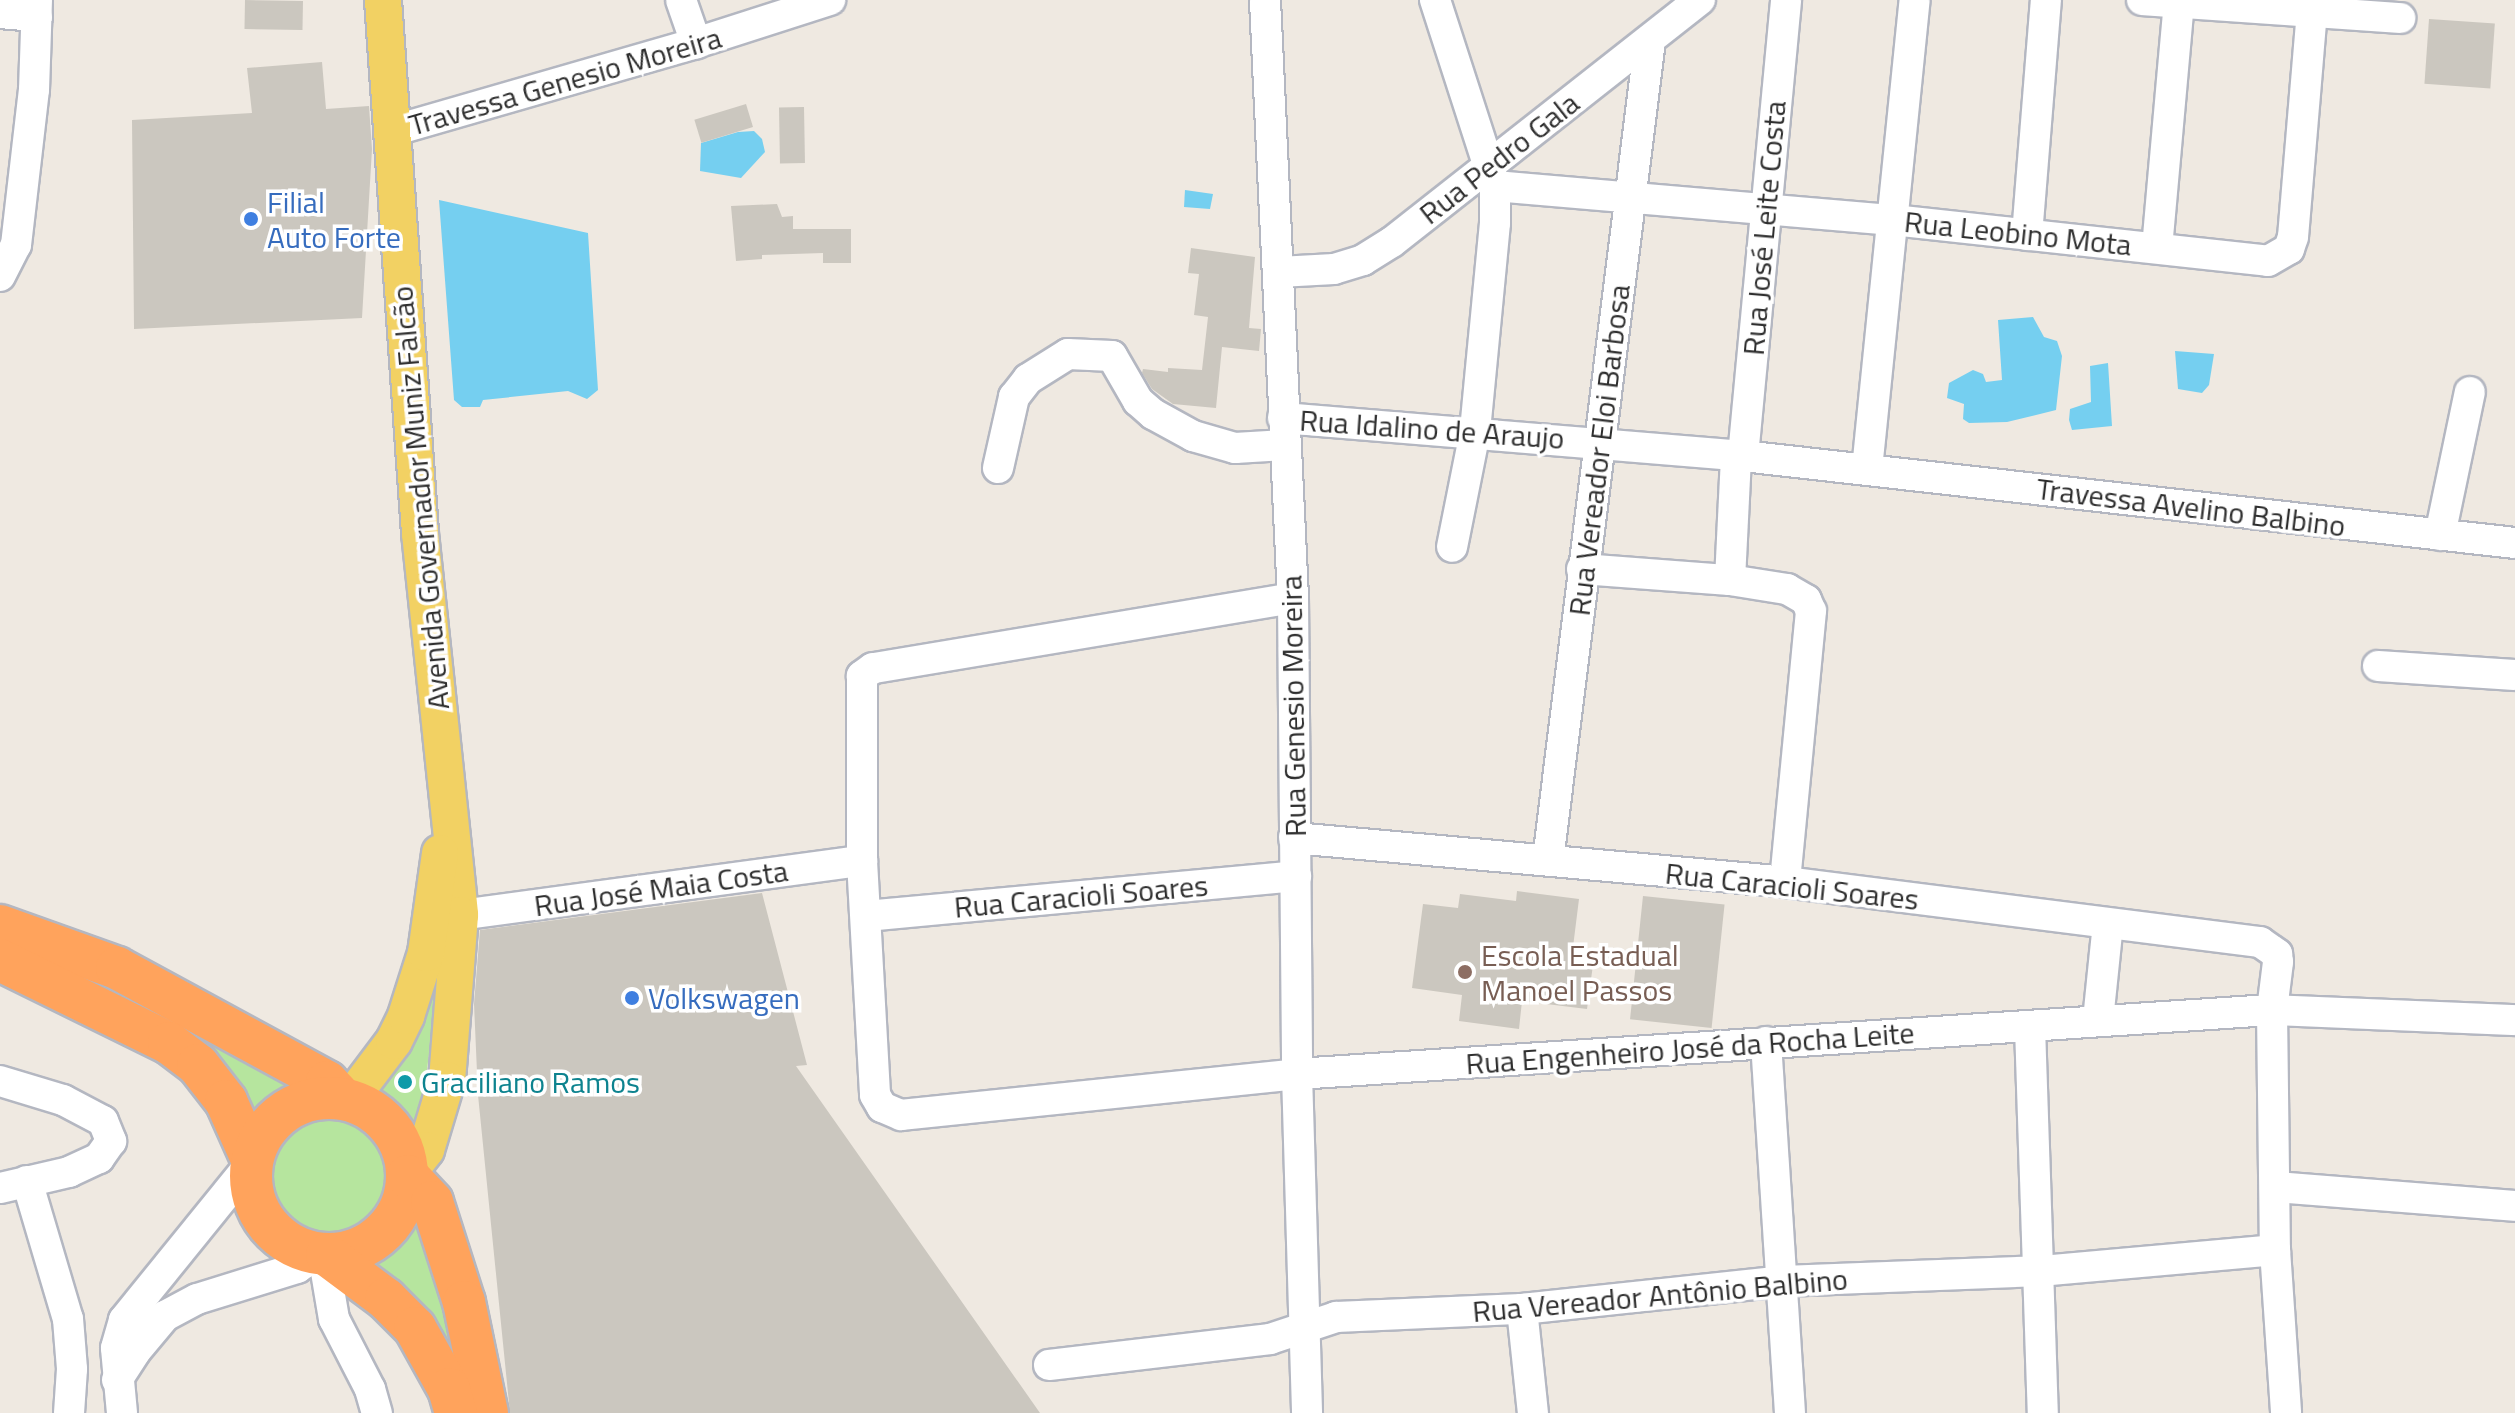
<!DOCTYPE html>
<meta charset="utf-8">
<style>
body{margin:0}
#map{position:relative;width:2515px;height:1413px;overflow:hidden;background:#efe9e1;font-family:"Titillium Web",sans-serif}
div>[style]{position:absolute}
[style*='--x']{left:calc(var(--x)*1px);top:calc(var(--y)*1px);width:calc(var(--w)*1px);rotate:calc(var(--a)*1deg)}
.green>*{inset:0;background:#b6e59e}
.round{border-radius:50%}
.water>*{inset:0;background:#75cff0}
.building>*{inset:0;background:#cbc7bf;transform-origin:0 0}
.roads{filter:drop-shadow(2px 0 #b4b7c1) drop-shadow(-2px 0 #b4b7c1) drop-shadow(0 2px #b4b7c1) drop-shadow(0 -2px #b4b7c1)}
.minor>*{height:30px;margin:-15px;padding:0 15px;transform-origin:15px;border-radius:15px;background:#fff}
.major>*{height:36px;margin:-18px;padding:0 18px;transform-origin:18px;border-radius:18px;background:#f2d163}
.highway>*{height:42px;margin:-21px;padding:0 21px;transform-origin:21px;border-radius:21px;background:#ffa35c}
.highway>.ring{margin:-21px;padding:0;box-sizing:content-box;background:none;border:42px solid #ffa35c;border-radius:50%}
.dots>*{width:22px;height:22px;translate:-50% -50%;box-sizing:border-box;border:4px solid #fff;border-radius:50%}
span{translate:-50% -50%;white-space:nowrap;text-align:center;line-height:1.15;-webkit-text-stroke:7px #fff;paint-order:stroke}
.street-label{font-size:30px;color:#2e2e2e}
.shop-label{font-size:30px;color:#366cbe}
.left{translate:0 -50%;text-align:left}
.education-label{font-size:30px;color:#785e54}
.culture-label{font-size:30px;color:#0d838f}
</style>
<div id="map">
<div class="green">
<div style="clip-path:polygon(435px 929px,439px 977px,421px 1116px,411px 1147px,387px 1111px,366px 1097px)"></div>
<div style="clip-path:polygon(87px 984px,183px 1021px,302px 1087px,274px 1101px,247px 1130px)"></div>
<div class="round" style="left:262px;top:1111px;width:130px;height:130px"></div>
<div style="clip-path:polygon(414px 1202px,429px 1254px,464px 1382px,353px 1262px,371px 1254px,398px 1231px)"></div>
</div>
<div class="water">
<div style="clip-path:polygon(754px 131px,762px 139px,765px 152px,741px 178px,700px 171px,701px 143px,738px 132px)"></div>
<div style="clip-path:polygon(1185px 190px,1213px 194px,1210px 209px,1184px 207px)"></div>
<div style="clip-path:polygon(439px 200px,588px 233px,598px 390px,587px 399px,568px 391px,483px 400px,480px 407px,462px 407px,454px 400px)"></div>
<div style="clip-path:polygon(2033px 317px,2044px 337px,2057px 341px,2062px 356px,2056px 410px,2007px 422px,1969px 423px,1963px 419px,1964px 404px,1947px 398px,1949px 383px,1973px 370px,1983px 374px,1986px 382px,2002px 380px,1998px 320px)"></div>
<div style="clip-path:polygon(2175px 351px,2214px 354px,2209px 385px,2202px 393px,2178px 389px)"></div>
<div style="clip-path:polygon(2108px 363px,2112px 426px,2072px 430px,2069px 420px,2070px 409px,2091px 402px,2090px 366px)"></div>
</div>
<div class="building">
<div style="left:245px;top:0;width:58px;height:29px;rotate:1deg"></div>
<div style="left:2429px;top:19px;width:66px;height:65px;rotate:4deg"></div>
<div style="clip-path:polygon(322px 62px,326px 109px,369px 106px,372px 149px,362px 318px,134px 329px,132px 120px,252px 113px,247px 68px)"></div>
<div style="left:746px;top:104px;width:24px;height:54px;rotate:73deg"></div>
<div style="left:804px;top:107px;width:56px;height:25px;rotate:89deg"></div>
<div style="clip-path:polygon(777px 204px,782px 217px,793px 216px,793px 229px,851px 229px,851px 263px,823px 263px,823px 253px,762px 255px,762px 259px,736px 261px,731px 206px)"></div>
<div style="clip-path:polygon(1191px 248px,1255px 257px,1249px 328px,1261px 329px,1259px 351px,1222px 347px,1216px 408px,1173px 404px,1152px 389px,1142px 373px,1143px 369px,1168px 372px,1168px 368px,1202px 370px,1208px 317px,1194px 315px,1199px 274px,1188px 273px)"></div>
<div style="clip-path:polygon(1517px 891px,1579px 899px,1573px 947px,1595px 950px,1587px 1009px,1522px 1001px,1519px 1029px,1459px 1021px,1462px 995px,1412px 988px,1423px 904px,1458px 908px,1460px 894px,1516px 901px)"></div>
<div style="clip-path:polygon(762px 893px,807px 1065px,796px 1066px,1040px 1413px,510px 1413px,478px 1095px,474px 1004px,480px 930px)"></div>
<div style="left:1643px;top:896px;width:82px;height:124px;rotate:6deg"></div>
</div>
<div class="roads">
<div class="minor">
<div style="--x:681;--y:0;--w:46;--a:70.8"></div>
<div style="--x:1265;--y:0;--w:599;--a:87.32"></div>
<div style="--x:1293;--y:598;--w:476;--a:89.5"></div>
<div style="--x:1297;--y:1074;--w:339;--a:88.3"></div>
<div style="--x:1435;--y:0;--w:195;--a:72.1"></div>
<div style="--x:1495;--y:186;--w:37;--a:90"></div>
<div style="--x:1495;--y:223;--w:210;--a:95.5"></div>
<div style="--x:1475;--y:432;--w:117;--a:101.3"></div>
<div style="--x:2142;--y:0;--w:259;--a:4"></div>
<div style="--x:0;--y:13;--w:37;--a:5"></div>
<div style="--x:392;--y:131;--w:316;--a:-16.1"></div>
<div style="--x:696;--y:43;--w:141;--a:-17.8"></div>
<div style="--x:1495;--y:186;--w:399;--a:4.9"></div>
<div style="--x:1893;--y:220;--w:377;--a:6.2"></div>
<div style="--x:2268;--y:261;--w:24;--a:-30"></div>
<div style="--x:2289;--y:249;--w:13;--a:-72"></div>
<div style="--x:2293;--y:237;--w:238;--a:-85.2"></div>
<div style="--x:2027;--y:235;--w:236;--a:-85.4"></div>
<div style="--x:2157;--y:248;--w:249;--a:-84.9"></div>
<div style="--x:1279;--y:272;--w:55;--a:-3.1"></div>
<div style="--x:1334;--y:269;--w:30;--a:-17"></div>
<div style="--x:1363;--y:260;--w:34;--a:-32"></div>
<div style="--x:1392;--y:242;--w:392;--a:-38.2"></div>
<div style="--x:0;--y:276;--w:35;--a:-63"></div>
<div style="--x:16;--y:245;--w:156;--a:-83.4"></div>
<div style="--x:34;--y:90;--w:90;--a:-88.1"></div>
<div style="--x:1283;--y:418;--w:462;--a:4.7"></div>
<div style="--x:1743;--y:456;--w:777;--a:6.43"></div>
<div style="--x:1743;--y:456;--w:458;--a:-84.6"></div>
<div style="--x:998;--y:468;--w:73;--a:-77.3"></div>
<div style="--x:1014;--y:397;--w:23;--a:-52"></div>
<div style="--x:1028;--y:379;--w:47;--a:-32"></div>
<div style="--x:1068;--y:354;--w:44;--a:2.6"></div>
<div style="--x:1112;--y:356;--w:52;--a:60"></div>
<div style="--x:1138;--y:401;--w:20;--a:41"></div>
<div style="--x:1153;--y:414;--w:46;--a:28.8"></div>
<div style="--x:1193;--y:436;--w:44;--a:15.9"></div>
<div style="--x:1235;--y:448;--w:50;--a:-3.4"></div>
<div style="--x:1867;--y:469;--w:471;--a:-84.2"></div>
<div style="--x:2440;--y:535;--w:146;--a:-78.2"></div>
<div style="--x:1582;--y:569;--w:148;--a:4.3"></div>
<div style="--x:1730;--y:580;--w:58;--a:9"></div>
<div style="--x:1787;--y:589;--w:22;--a:30"></div>
<div style="--x:1806;--y:600;--w:12;--a:66"></div>
<div style="--x:1811;--y:611;--w:272;--a:95.5"></div>
<div style="--x:1730;--y:580;--w:124;--a:-87.2"></div>
<div style="--x:1293;--y:598;--w:426;--a:170.5"></div>
<div style="--x:873;--y:668;--w:14;--a:144"></div>
<div style="--x:862;--y:676;--w:185;--a:90"></div>
<div style="--x:862;--y:861;--w:234;--a:86.8"></div>
<div style="--x:875;--y:1095;--w:14;--a:60"></div>
<div style="--x:882;--y:1107;--w:21;--a:23"></div>
<div style="--x:901;--y:1115;--w:398;--a:-5.9"></div>
<div style="--x:1297;--y:1074;--w:977;--a:-3.76"></div>
<div style="--x:2272;--y:1010;--w:243;--a:2.4"></div>
<div style="--x:2378;--y:666;--w:137;--a:3.8"></div>
<div style="--x:1294;--y:838;--w:493;--a:5.1"></div>
<div style="--x:1785;--y:882;--w:479;--a:7.2"></div>
<div style="--x:2260;--y:942;--w:21;--a:35"></div>
<div style="--x:2277;--y:954;--w:8;--a:83"></div>
<div style="--x:2278;--y:962;--w:48;--a:97.1"></div>
<div style="--x:2272;--y:1010;--w:240;--a:89.3"></div>
<div style="--x:2275;--y:1250;--w:163;--a:86.1"></div>
<div style="--x:1548;--y:860;--w:826;--a:-82.91"></div>
<div style="--x:460;--y:915;--w:406;--a:-7.7"></div>
<div style="--x:866;--y:916;--w:432;--a:-5.3"></div>
<div style="--x:2098;--y:1020;--w:97;--a:-84.1"></div>
<div style="--x:2030;--y:1027;--w:386;--a:88.1"></div>
<div style="--x:1766;--y:1042;--w:372;--a:86.3"></div>
<div style="--x:0;--y:1081;--w:66;--a:16.8"></div>
<div style="--x:63;--y:1100;--w:45;--a:27.7"></div>
<div style="--x:103;--y:1121;--w:22;--a:68"></div>
<div style="--x:111;--y:1141;--w:21;--a:125"></div>
<div style="--x:99;--y:1158;--w:33;--a:155"></div>
<div style="--x:69;--y:1172;--w:71;--a:166.9"></div>
<div style="--x:27;--y:1181;--w:144;--a:73.5"></div>
<div style="--x:68;--y:1319;--w:50;--a:85.4"></div>
<div style="--x:72;--y:1369;--w:44;--a:93.9"></div>
<div style="--x:2275;--y:1187;--w:241;--a:4.5"></div>
<div style="--x:323;--y:1254;--w:66;--a:80.4"></div>
<div style="--x:334;--y:1319;--w:79;--a:62.8"></div>
<div style="--x:370;--y:1389;--w:25;--a:74"></div>
<div style="--x:1522;--y:1309;--w:105;--a:84"></div>
<div style="--x:1049;--y:1365;--w:223;--a:-6.7"></div>
<div style="--x:1270;--y:1339;--w:70;--a:-18.4"></div>
<div style="--x:1336;--y:1317;--w:186;--a:-2.5"></div>
<div style="--x:1522;--y:1309;--w:262;--a:-6.1"></div>
<div style="--x:1783;--y:1281;--w:257;--a:-2.2"></div>
<div style="--x:2040;--y:1271;--w:236;--a:-5.1"></div>
<div style="--x:117;--y:1380;--w:33;--a:-57"></div>
<div style="--x:135;--y:1352;--w:47;--a:-50.2"></div>
<div style="--x:165;--y:1316;--w:36;--a:-28"></div>
<div style="--x:197;--y:1299;--w:105;--a:-17.2"></div>
<div style="--x:297;--y:1268;--w:27;--a:-33"></div>
<div style="--x:122;--y:1413;--w:65;--a:-95.3"></div>
<div style="--x:116;--y:1348;--w:29;--a:-74"></div>
<div style="--x:124;--y:1320;--w:191;--a:-51"></div>
<div style="--x:244;--y:1172;--w:8;--a:-30"></div>
</div>
<div class="major">
<div style="--x:383;--y:0;--w:534;--a:86.03"></div>
<div style="--x:420;--y:533;--w:384;--a:84"></div>
<div style="--x:460;--y:915;--w:166;--a:94.5"></div>
<div style="--x:447;--y:1080;--w:73;--a:106.7"></div>
<div style="--x:426;--y:1150;--w:31;--a:128"></div>
<div style="--x:351;--y:1098;--w:71;--a:-53"></div>
<div style="--x:394;--y:1041;--w:28;--a:-64"></div>
<div style="--x:406;--y:1016;--w:66;--a:-72.4"></div>
<div style="--x:426;--y:953;--w:101;--a:-82"></div>
</div>
<div class="highway">
<div style="--x:0;--y:926;--w:124;--a:19.7"></div>
<div style="--x:117;--y:968;--w:239;--a:28.5"></div>
<div style="--x:327;--y:1082;--w:19;--a:47"></div>
<div style="--x:0;--y:960;--w:188;--a:26.2"></div>
<div style="--x:169;--y:1043;--w:36;--a:37"></div>
<div style="--x:198;--y:1065;--w:46;--a:52.1"></div>
<div style="--x:226;--y:1101;--w:64;--a:65.9"></div>
<div class="ring" style="left:251px;top:1098px;width:114px;height:114px"></div>
<div style="--x:408;--y:1176;--w:35;--a:47"></div>
<div style="--x:432;--y:1202;--w:105;--a:72.3"></div>
<div style="--x:464;--y:1302;--w:113;--a:78.3"></div>
<div style="--x:327;--y:1255;--w:74;--a:36.7"></div>
<div style="--x:386;--y:1299;--w:41;--a:45"></div>
<div style="--x:415;--y:1328;--w:70;--a:60.9"></div>
<div style="--x:449;--y:1389;--w:25;--a:74"></div>
</div>
</div>
<div class="dots">
<div style="left:251px;top:219px;background:#3f7fe0"></div>
<div style="left:1465px;top:972px;background:#8d6e63"></div>
<div style="left:632px;top:998px;background:#3f7fe0"></div>
<div style="left:405px;top:1082px;background:#0f9aa8"></div>
</div>
<div class="street-label">
<span style="left:565px;top:81px;rotate:-16deg">Travessa Genesio Moreira</span>
<span style="left:1499px;top:158px;rotate:-38deg">Rua Pedro Gala</span>
<span style="left:1764px;top:228px;rotate:-85deg">Rua José Leite Costa</span>
<span style="left:2018px;top:233px;rotate:6deg">Rua Leobino Mota</span>
<span style="left:1432px;top:429px;rotate:4deg">Rua Idalino de Araujo</span>
<span style="left:1599px;top:450px;rotate:-83deg">Rua Vereador Eloi Barbosa</span>
<span style="left:420px;top:498px;rotate:-95deg">Avenida Governador Muniz Falcão</span>
<span style="left:2191px;top:507px;rotate:7deg">Travessa Avelino Balbino</span>
<span style="left:1293px;top:706px;rotate:-91deg">Rua Genesio Moreira</span>
<span style="left:1792px;top:886px;rotate:6deg">Rua Caracioli Soares</span>
<span style="left:661px;top:888px;rotate:-8deg">Rua José Maia Costa</span>
<span style="left:1081px;top:896px;rotate:-5deg">Rua Caracioli Soares</span>
<span style="left:1690px;top:1048px;rotate:-4deg">Rua Engenheiro José da Rocha Leite</span>
<span style="left:1660px;top:1295px;rotate:-5deg">Rua Vereador Antônio Balbino</span>
</div>
<div class="shop-label">
<span class="left" style="left:267px;top:219px">Filial<br>Auto Forte</span>
<span class="left" style="left:648px;top:998px">Volkswagen</span>
</div>
<div class="education-label">
<span class="left" style="left:1481px;top:972px">Escola Estadual<br>Manoel Passos</span>
</div>
<div class="culture-label">
<span class="left" style="left:421px;top:1082px">Graciliano Ramos</span>
</div>
</div>
